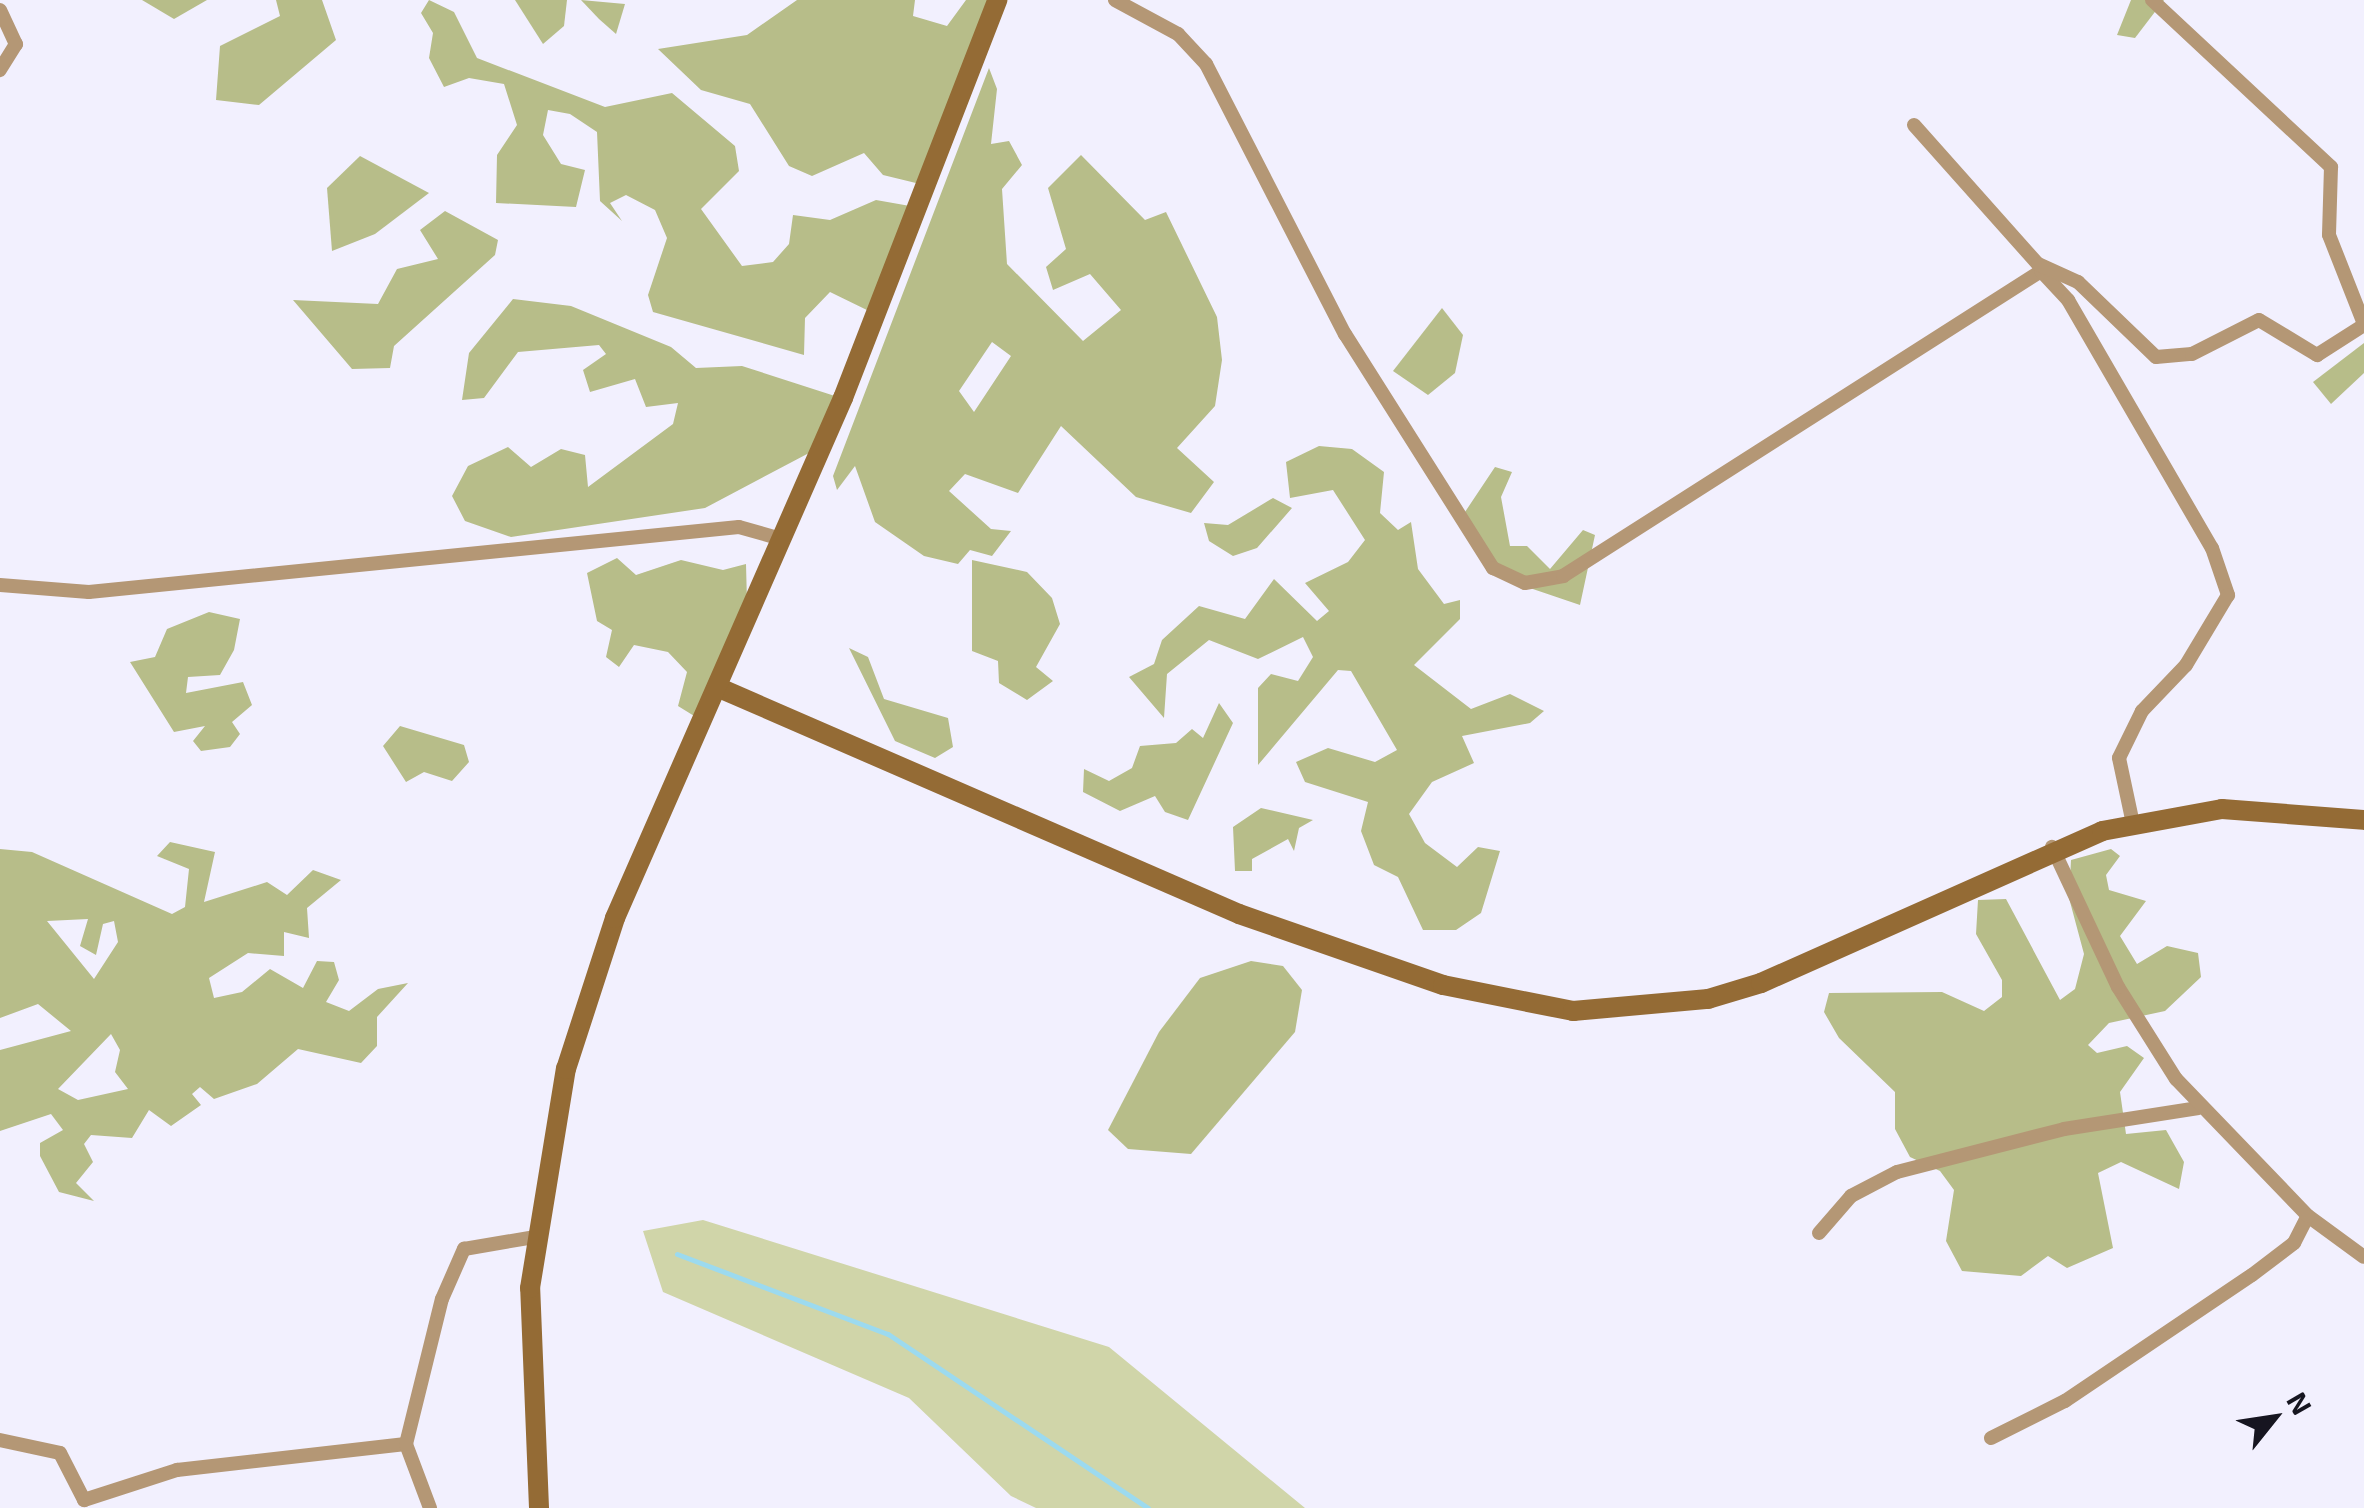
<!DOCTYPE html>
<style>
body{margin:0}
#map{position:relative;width:2364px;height:1508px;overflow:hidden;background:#f2f0fe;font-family:"Exo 2",sans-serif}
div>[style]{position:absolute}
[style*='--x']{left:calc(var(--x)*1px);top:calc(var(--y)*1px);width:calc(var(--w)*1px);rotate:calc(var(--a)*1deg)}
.green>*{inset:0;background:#d0d5a9}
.forest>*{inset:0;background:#b7bd89}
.stream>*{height:5px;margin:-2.5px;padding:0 2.5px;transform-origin:2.5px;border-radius:2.5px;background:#9cdaef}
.street>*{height:14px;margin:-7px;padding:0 7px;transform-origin:7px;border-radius:7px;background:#b49775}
.secondary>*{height:20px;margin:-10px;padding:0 10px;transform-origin:10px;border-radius:10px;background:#946b35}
span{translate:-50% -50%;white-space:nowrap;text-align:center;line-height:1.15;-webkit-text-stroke:9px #f2f0fe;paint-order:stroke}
.north{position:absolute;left:2224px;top:1368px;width:100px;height:100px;-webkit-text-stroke:8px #f2f0fe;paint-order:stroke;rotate:60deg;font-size:28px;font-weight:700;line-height:40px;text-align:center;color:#161520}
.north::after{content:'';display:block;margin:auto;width:35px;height:45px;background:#161520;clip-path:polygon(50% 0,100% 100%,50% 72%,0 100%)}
</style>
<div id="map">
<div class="green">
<div style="clip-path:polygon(703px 1220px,1109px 1347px,1305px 1508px,1036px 1508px,1011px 1496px,909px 1398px,663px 1292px,643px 1231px)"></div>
</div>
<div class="forest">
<div style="clip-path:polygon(142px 0,207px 0,174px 19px)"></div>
<div style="clip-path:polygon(276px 0,322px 0,336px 40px,259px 105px,216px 100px,220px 46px,280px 16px)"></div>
<div style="clip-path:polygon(429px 0,454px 12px,477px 58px,605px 107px,672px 93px,735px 146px,739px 171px,701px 209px,742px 266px,773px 262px,789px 244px,793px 215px,830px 220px,876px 200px,910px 206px,871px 312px,830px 292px,805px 318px,804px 355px,653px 312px,648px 295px,667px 238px,655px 210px,626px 195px,610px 203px,622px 221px,600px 201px,597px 132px,570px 114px,548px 110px,543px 135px,561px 164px,585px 170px,576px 207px,496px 203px,497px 155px,517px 125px,504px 84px,469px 78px,444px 87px,429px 58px,433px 33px,421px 13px)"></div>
<div style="clip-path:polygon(515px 0,567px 0,564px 26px,543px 44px)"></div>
<div style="clip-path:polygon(581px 0,625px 4px,616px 34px,599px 19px)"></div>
<div style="clip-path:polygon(797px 0,915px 0,913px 16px,947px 26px,966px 0,990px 0,920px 184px,883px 175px,864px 153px,812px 176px,789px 166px,750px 104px,701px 90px,658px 49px,747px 35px)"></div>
<div style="clip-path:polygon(2131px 0,2164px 0,2135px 38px,2117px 35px)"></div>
<div style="clip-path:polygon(evenodd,989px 68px,997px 89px,991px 144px,1009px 141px,1022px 165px,1002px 189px,1007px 264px,1083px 341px,1121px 310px,1090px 274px,1053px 290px,1046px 267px,1066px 249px,1048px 188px,1081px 155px,1145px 220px,1166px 212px,1217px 317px,1222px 360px,1215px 406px,1177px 448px,1214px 482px,1191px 513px,1136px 497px,1061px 426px,1018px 493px,965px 474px,949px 491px,991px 529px,1011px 531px,992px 556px,970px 550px,958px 564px,924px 556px,875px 522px,855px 466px,837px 490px,833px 476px,989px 68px,992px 342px,1011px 356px,974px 412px,959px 391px,992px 342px)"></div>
<div style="clip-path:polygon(360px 156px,429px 193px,375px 234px,332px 251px,327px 188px)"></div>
<div style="clip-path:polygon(445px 211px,498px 240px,495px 255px,394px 346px,390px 368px,352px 369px,293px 300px,378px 304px,397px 269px,438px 259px,420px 230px)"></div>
<div style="clip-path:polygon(513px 299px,571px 306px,671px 347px,696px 368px,742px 366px,838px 397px,809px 453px,705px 508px,511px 537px,465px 521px,452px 496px,468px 466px,508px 447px,531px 467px,561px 449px,585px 455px,588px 487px,673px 424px,678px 403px,646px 407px,635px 379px,590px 392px,583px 370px,606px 354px,599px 345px,518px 352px,484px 398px,462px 400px,469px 353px)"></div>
<div style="clip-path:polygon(1442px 308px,1463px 335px,1455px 373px,1428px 395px,1393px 371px)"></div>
<div style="clip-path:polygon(2364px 343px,2364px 373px,2331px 404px,2313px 382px)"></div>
<div style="clip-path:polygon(1319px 446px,1352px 449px,1384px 472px,1380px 513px,1398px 530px,1411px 522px,1418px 569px,1444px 604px,1460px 600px,1460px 619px,1414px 665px,1471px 709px,1510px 694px,1544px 711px,1530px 723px,1462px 736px,1474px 763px,1432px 782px,1409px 814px,1425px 843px,1457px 867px,1478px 847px,1500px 851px,1481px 913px,1456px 930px,1423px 930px,1398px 877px,1374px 865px,1361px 831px,1368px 802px,1305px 782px,1296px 762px,1328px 748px,1375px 762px,1397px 750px,1351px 671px,1338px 670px,1258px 765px,1258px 688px,1271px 674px,1298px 681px,1313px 657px,1303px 637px,1258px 659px,1209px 640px,1167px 674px,1164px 718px,1129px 677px,1154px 664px,1162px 640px,1199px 606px,1245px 619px,1274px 579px,1317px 621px,1329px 611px,1305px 583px,1348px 562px,1365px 540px,1333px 490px,1290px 498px,1286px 462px)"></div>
<div style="clip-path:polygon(1495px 467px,1512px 472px,1501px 497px,1510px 546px,1527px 546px,1550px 569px,1583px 530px,1595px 535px,1580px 605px,1506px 580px,1463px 515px)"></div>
<div style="clip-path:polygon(1273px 498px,1292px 508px,1257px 548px,1233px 556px,1209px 541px,1204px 523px,1228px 525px)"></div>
<div style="clip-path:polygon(617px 558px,636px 575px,681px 560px,723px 570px,746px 564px,747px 602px,699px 719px,678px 706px,687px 672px,668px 652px,634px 645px,619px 667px,606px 657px,612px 630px,597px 621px,587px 573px)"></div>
<div style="clip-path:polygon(972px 560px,1027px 572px,1052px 598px,1060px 624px,1036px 667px,1053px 681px,1027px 700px,999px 683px,998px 661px,972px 651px)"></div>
<div style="clip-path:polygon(209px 612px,240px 619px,234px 650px,220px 675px,188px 677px,186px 693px,243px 682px,252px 705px,232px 722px,240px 734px,230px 747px,201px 751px,193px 741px,205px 726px,174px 732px,130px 662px,155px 657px,167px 629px)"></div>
<div style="clip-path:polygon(849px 648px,868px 657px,884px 699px,948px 718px,953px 747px,935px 758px,895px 741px)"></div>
<div style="clip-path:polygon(1219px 703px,1233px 723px,1188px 820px,1165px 812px,1155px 796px,1120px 811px,1083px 792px,1084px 769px,1109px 781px,1132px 768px,1140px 746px,1176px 743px,1192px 729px,1203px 738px)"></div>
<div style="clip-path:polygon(400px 726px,464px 745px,469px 762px,452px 781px,424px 772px,406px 782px,383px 746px)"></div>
<div style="clip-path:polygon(1261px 808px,1313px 820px,1299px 828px,1294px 851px,1288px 839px,1252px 859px,1252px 871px,1235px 871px,1233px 827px)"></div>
<div style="clip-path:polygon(evenodd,170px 842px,215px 852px,204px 902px,267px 882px,287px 895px,313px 870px,341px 880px,307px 908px,309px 938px,284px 932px,284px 956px,248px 953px,209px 978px,214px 998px,242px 992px,270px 969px,303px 988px,317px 961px,334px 962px,339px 980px,326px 1002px,349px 1011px,378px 989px,408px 983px,377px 1017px,377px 1046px,361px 1063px,298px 1049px,257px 1084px,214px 1099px,200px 1087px,192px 1094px,201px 1105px,171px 1126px,149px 1110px,132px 1138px,91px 1135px,84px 1144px,93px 1162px,76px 1183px,94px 1201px,59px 1192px,40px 1156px,40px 1143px,63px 1130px,51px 1114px,0 1131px,0 1050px,71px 1031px,38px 1004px,0 1018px,0 849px,32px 852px,172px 914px,185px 907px,189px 869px,157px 856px,170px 842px,88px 919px,80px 946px,96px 955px,103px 924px,114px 921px,118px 942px,94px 979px,47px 921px,88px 919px,170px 842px,111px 1034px,120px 1050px,115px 1072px,128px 1089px,78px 1100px,58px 1089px,111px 1034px)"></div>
<div style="clip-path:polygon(2111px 849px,2120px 856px,2106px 875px,2109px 890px,2146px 901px,2120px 936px,2137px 964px,2167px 946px,2198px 953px,2201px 977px,2165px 1011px,2109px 1023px,2088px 1045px,2097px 1053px,2127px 1046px,2144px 1058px,2120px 1092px,2126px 1134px,2166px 1130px,2184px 1162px,2179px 1189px,2121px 1162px,2098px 1173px,2113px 1248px,2067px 1268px,2048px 1256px,2021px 1276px,1962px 1271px,1946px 1241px,1954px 1190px,1940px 1171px,1910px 1157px,1895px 1129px,1895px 1092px,1839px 1038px,1824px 1012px,1829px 993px,1942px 992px,1984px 1011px,2002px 997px,2002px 980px,1976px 934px,1978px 900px,2006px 899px,2060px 1000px,2075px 989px,2084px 954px,2069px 898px,2071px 860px)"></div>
<div style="clip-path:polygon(1251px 961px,1283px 966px,1302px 990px,1295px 1032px,1191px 1154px,1128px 1149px,1108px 1130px,1159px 1032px,1200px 978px)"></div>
</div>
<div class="stream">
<div style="--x:677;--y:1254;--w:226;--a:20.8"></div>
<div style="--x:888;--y:1334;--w:313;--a:33.8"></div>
</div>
<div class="street">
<div style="--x:1115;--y:0;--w:72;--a:28.4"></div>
<div style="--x:1178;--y:34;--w:41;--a:47"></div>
<div style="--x:1206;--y:64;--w:304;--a:62.8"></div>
<div style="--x:1345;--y:334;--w:277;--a:57.7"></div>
<div style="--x:1493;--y:568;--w:35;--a:25"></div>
<div style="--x:1525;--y:583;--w:39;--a:-10"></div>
<div style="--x:1563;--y:576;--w:567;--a:-32.54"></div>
<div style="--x:2041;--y:271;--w:40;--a:47"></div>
<div style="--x:2068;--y:300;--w:287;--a:59.9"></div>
<div style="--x:2212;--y:548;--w:50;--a:71.2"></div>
<div style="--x:2228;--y:595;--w:82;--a:121"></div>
<div style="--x:2186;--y:665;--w:64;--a:133.7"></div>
<div style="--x:2142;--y:711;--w:52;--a:116.1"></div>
<div style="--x:2119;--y:758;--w:67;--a:78"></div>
<div style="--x:2152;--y:0;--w:245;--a:43"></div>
<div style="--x:2331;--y:167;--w:68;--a:91.7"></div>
<div style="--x:2329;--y:235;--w:96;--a:68.5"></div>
<div style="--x:0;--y:10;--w:38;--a:65"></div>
<div style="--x:16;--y:44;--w:31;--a:122"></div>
<div style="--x:1914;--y:125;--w:186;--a:48.3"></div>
<div style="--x:2038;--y:264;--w:44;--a:24.2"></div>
<div style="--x:2078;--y:282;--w:108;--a:43.9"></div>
<div style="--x:2156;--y:357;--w:36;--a:-5"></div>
<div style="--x:2192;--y:354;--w:75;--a:-26.9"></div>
<div style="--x:2259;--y:320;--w:68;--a:31.1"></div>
<div style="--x:2317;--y:355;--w:56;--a:-32.6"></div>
<div style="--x:0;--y:585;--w:89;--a:4.5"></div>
<div style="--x:89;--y:592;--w:653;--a:-5.71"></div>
<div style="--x:739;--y:527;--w:41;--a:15.8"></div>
<div style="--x:2308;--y:1216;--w:69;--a:36.2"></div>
<div style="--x:1819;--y:1233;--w:49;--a:-49.1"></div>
<div style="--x:1851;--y:1196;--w:52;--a:-27.6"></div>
<div style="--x:1897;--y:1172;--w:172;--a:-14.4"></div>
<div style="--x:2064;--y:1129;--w:136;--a:-8.9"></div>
<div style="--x:1991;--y:1438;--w:83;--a:-26.6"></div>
<div style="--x:2065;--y:1401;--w:225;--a:-34"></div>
<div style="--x:2252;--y:1275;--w:53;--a:-37.3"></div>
<div style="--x:2294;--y:1243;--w:30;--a:-63"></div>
<div style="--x:2308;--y:1216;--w:190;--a:-133.9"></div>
<div style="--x:2176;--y:1079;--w:109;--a:-122.2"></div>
<div style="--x:2118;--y:987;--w:155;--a:-115.2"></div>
<div style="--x:0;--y:1440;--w:61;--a:12.2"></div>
<div style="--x:60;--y:1453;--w:53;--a:62.9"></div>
<div style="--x:84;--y:1500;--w:98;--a:-17.9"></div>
<div style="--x:177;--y:1470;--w:230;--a:-6.5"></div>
<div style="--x:430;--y:1508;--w:68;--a:-110.6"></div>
<div style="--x:406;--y:1444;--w:149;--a:-76.1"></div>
<div style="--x:442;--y:1299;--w:55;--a:-66.3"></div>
<div style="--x:464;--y:1249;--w:71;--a:-9.7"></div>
</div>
<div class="secondary">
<div style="--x:717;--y:687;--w:569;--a:23.5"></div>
<div style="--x:1239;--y:914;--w:216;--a:19.2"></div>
<div style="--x:1443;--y:985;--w:133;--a:11.3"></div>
<div style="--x:1573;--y:1011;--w:136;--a:-5.1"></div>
<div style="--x:1708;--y:999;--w:55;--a:-16.8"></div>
<div style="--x:1761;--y:983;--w:373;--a:-24"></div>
<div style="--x:2102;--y:831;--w:122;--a:-10.4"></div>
<div style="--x:2222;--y:809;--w:142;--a:4.4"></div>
<div style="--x:539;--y:1508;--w:220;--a:-92.3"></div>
<div style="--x:530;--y:1288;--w:222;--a:-80.7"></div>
<div style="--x:566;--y:1069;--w:159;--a:-72"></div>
<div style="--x:615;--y:918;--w:568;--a:-66.32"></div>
<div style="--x:843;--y:398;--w:427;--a:-68.8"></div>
</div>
<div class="north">N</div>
</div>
